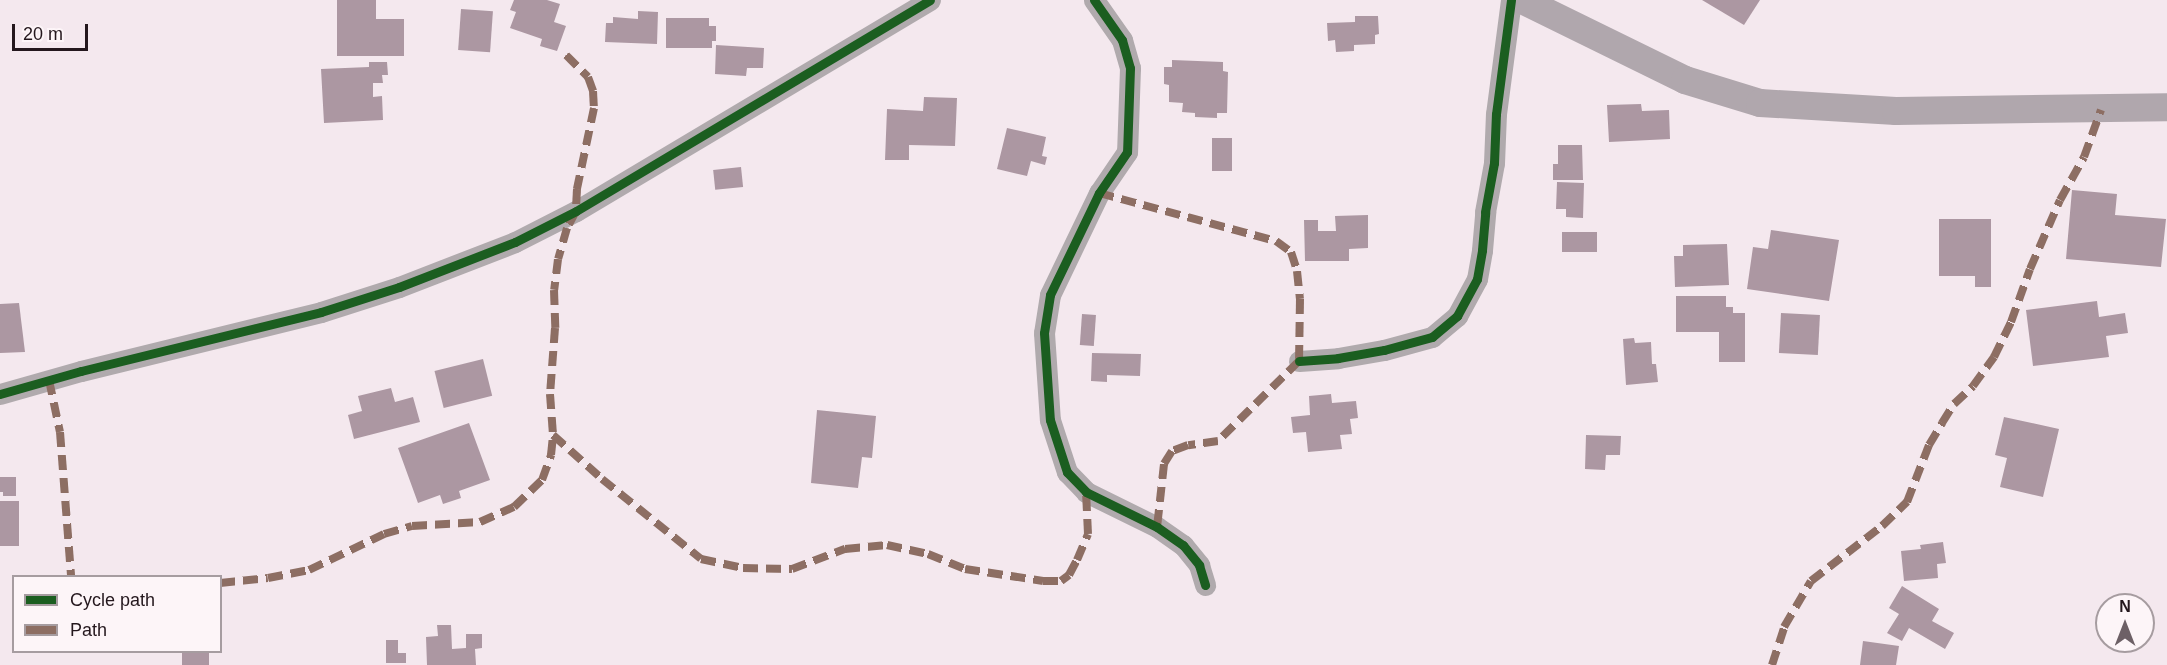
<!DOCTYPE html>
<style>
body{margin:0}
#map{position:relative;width:2167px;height:665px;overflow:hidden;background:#f4e8ee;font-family:Helvetica,sans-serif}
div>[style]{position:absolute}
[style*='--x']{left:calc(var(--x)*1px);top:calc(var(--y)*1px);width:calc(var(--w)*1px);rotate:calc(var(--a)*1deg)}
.building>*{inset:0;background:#ac97a2;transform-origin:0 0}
.street>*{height:21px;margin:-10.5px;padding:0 10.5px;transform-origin:10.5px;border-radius:10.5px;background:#b0aaad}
.secondary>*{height:28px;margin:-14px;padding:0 14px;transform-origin:14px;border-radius:14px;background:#b0a7ad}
.quiet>*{height:8px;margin-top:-4px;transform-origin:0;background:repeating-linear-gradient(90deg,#8d6e63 0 15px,transparent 0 23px)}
.cycleway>*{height:9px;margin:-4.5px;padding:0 4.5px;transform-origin:4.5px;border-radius:4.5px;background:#1b5e20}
span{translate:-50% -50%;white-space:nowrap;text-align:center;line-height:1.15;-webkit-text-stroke:6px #fdf5f8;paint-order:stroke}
.legend{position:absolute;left:12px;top:575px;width:210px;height:78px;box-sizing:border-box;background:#fdf5f8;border:2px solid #a69ca0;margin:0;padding:8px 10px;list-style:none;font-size:18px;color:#24171d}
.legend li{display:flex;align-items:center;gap:12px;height:30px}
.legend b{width:30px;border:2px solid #a69ca0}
.north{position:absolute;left:2095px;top:593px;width:60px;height:60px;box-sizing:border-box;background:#fdf5f8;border:2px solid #a69ca0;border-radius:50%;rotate:0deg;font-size:16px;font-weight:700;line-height:24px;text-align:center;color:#24171d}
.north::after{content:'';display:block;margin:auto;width:21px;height:27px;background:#6d6066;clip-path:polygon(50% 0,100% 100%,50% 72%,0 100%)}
.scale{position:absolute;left:12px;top:24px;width:76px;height:27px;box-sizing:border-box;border:3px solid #24171d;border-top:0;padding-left:8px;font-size:18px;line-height:21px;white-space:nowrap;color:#24171d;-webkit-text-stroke:4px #fdf5f8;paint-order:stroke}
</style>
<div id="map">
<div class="building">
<div style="clip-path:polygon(337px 0,376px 0,376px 19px,404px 19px,404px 56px,337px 56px)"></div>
<div style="clip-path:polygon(514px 0,547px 0,560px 4px,554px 22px,566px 26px,557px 51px,540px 46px,542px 39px,510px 28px,516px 12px,510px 10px)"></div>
<div style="clip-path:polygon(1702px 0,1760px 0,1744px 25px)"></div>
<div style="left:461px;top:9px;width:32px;height:41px;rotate:4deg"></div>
<div style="clip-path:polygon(638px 11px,658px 12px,657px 44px,605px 42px,606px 23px,613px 23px,613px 17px,638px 19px)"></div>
<div style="clip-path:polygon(1355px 16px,1378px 16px,1379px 34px,1375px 35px,1375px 44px,1354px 45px,1354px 51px,1336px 52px,1335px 40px,1328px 41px,1327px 23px,1355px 22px)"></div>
<div style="clip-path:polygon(666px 18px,709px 18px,709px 26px,716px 26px,716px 41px,712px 41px,712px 48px,666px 48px)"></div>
<div style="clip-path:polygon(716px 45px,764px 48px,763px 68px,747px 68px,746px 76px,715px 74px)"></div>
<div style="clip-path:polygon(1172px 60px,1223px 62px,1223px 71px,1228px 72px,1227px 113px,1217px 113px,1217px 118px,1195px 117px,1195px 113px,1182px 112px,1183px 103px,1169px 102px,1169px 85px,1164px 84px,1164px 67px,1172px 67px)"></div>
<div style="clip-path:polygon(369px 62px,387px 62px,388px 75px,382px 75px,383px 83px,373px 83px,373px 97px,382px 96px,383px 120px,324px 123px,321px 69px,369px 67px)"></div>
<div style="clip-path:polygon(924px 97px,957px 98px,955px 146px,909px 145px,909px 160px,885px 160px,887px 109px,923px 111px)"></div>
<div style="clip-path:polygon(1641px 104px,1642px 111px,1669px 110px,1670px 139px,1609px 142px,1607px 105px)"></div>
<div style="clip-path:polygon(1007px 128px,1046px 137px,1042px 156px,1047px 157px,1045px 165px,1031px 161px,1027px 176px,997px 169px)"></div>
<div style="left:1212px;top:138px;width:20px;height:33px"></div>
<div style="clip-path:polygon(1558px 145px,1582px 145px,1583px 180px,1553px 180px,1553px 164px,1558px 164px)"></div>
<div style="left:741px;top:167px;width:20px;height:28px;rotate:84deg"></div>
<div style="clip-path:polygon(1557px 182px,1584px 183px,1583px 218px,1566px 217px,1566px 209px,1556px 209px)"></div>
<div style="clip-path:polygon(2072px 190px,2117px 194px,2115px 215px,2166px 219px,2161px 267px,2066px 259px)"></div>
<div style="clip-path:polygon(1368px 215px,1368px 248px,1349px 249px,1349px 261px,1305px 261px,1304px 220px,1318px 220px,1318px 231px,1336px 231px,1335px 216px)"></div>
<div style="clip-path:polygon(1939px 219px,1991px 219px,1991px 287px,1975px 287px,1975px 276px,1939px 276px)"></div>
<div style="clip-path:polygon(1771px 230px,1839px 240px,1829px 301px,1747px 289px,1753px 247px,1768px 249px)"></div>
<div style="left:1597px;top:232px;width:20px;height:35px;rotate:90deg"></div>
<div style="clip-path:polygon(1727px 244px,1729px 285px,1675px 287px,1674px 256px,1683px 256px,1683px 245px)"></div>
<div style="clip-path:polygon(1676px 296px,1726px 296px,1726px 307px,1733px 307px,1733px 313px,1745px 313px,1745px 362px,1719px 362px,1719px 332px,1676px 332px)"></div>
<div style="clip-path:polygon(2097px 301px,2099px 317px,2125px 313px,2128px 333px,2106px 336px,2109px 357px,2033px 366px,2026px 310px)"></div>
<div style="clip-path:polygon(19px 303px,25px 352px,0 353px,0 304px)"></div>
<div style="left:1781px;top:313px;width:39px;height:40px;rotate:3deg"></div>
<div style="left:1082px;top:314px;width:14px;height:31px;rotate:4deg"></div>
<div style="clip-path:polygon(1634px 338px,1635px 343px,1651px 342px,1652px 364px,1656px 364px,1658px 382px,1626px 385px,1623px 339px)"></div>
<div style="clip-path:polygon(1092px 353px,1141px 354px,1140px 376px,1107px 375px,1107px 382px,1091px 381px)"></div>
<div style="left:483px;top:359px;width:38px;height:50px;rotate:76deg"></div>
<div style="clip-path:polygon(391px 388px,395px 402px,413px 397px,420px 422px,354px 439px,348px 415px,362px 411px,358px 396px)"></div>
<div style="clip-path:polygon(1331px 394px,1332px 403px,1356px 401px,1358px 418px,1350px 419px,1352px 434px,1340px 435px,1342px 449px,1308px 452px,1306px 432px,1293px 433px,1291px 417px,1310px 415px,1309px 396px)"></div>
<div style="clip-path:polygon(817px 410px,876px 416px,872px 458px,862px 457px,858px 488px,811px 483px)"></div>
<div style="clip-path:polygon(2004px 417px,2059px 429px,2043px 497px,2000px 487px,2007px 458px,1995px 455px)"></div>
<div style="clip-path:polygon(469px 423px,490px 480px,459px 491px,461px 498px,443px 504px,440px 495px,418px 503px,398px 448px)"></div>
<div style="clip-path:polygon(1586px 435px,1621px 436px,1620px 455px,1606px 455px,1605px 470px,1585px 469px)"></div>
<div style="clip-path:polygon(0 477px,16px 477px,16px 496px,3px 496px,3px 492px,0 492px)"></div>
<div style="left:19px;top:501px;width:45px;height:19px;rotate:90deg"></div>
<div style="clip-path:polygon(1943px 542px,1946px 563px,1937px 564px,1938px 578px,1904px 581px,1901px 551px,1921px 549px,1920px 545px)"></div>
<div style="clip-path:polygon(1902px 586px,1939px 609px,1932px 621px,1954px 633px,1945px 649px,1909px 628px,1902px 641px,1887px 633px,1899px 614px,1889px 608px)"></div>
<div style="clip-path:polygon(437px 625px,451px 625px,452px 649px,466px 648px,466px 634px,482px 634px,482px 648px,475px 649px,476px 665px,427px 665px,426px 637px,438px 636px)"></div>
<div style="clip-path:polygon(386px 640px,398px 640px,398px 653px,406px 653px,406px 663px,386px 663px)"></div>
<div style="clip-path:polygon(1863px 641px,1899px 646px,1896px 665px,1860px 665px)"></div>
<div style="left:182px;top:652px;width:27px;height:13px"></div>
</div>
<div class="street">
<div style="--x:1094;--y:0;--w:49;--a:55"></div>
<div style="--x:1122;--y:40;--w:29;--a:74"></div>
<div style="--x:1130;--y:68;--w:84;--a:92"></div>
<div style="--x:1127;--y:152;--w:50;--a:124.3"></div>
<div style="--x:1099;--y:193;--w:113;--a:115.7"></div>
<div style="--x:1050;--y:295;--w:38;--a:99"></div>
<div style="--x:1044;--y:333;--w:87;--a:86.1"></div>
<div style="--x:1050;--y:420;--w:55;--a:71.9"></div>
<div style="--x:1067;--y:472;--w:28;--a:46"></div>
<div style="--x:1086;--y:492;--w:79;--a:26.2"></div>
<div style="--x:1157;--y:527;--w:32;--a:35"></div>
<div style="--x:1183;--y:545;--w:26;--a:51"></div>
<div style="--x:1199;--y:565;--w:21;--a:73"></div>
<div style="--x:1299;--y:361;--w:39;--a:-4"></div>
<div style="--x:1338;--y:358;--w:47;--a:-9.9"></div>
<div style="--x:1384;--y:350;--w:50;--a:-15.2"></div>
<div style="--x:1432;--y:337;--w:33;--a:-40"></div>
<div style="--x:1457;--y:316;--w:42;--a:-61.6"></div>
<div style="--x:1477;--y:279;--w:29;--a:-80"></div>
<div style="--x:1482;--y:250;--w:38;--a:-85"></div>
<div style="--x:1485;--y:212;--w:50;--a:-79.6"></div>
<div style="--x:1494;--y:163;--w:49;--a:-87.7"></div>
<div style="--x:1496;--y:114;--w:115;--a:-82.5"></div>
<div style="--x:0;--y:394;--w:84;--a:-15.9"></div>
<div style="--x:81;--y:371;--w:247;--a:-13.8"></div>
<div style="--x:321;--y:312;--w:82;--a:-17.8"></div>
<div style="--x:399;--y:287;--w:124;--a:-21.2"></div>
<div style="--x:515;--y:242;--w:68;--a:-26.9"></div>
<div style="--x:576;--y:211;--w:412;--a:-30.8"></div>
</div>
<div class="secondary">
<div style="--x:1522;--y:0;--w:182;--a:26.1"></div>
<div style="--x:1685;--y:80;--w:78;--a:17"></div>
<div style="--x:1760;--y:103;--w:136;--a:3.4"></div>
<div style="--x:1896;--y:111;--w:271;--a:-0.8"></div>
</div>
<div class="quiet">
<div style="--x:566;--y:55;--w:31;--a:45"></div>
<div style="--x:588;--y:77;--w:15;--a:70"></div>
<div style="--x:593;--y:91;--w:17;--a:87"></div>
<div style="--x:594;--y:108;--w:83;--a:101.9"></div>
<div style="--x:577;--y:189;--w:22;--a:93"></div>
<div style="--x:576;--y:211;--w:19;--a:118"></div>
<div style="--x:567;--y:228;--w:32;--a:106"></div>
<div style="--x:558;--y:259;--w:31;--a:97"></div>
<div style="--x:554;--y:290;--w:38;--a:88"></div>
<div style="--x:555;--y:328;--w:66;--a:94.3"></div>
<div style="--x:550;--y:394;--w:41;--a:85.8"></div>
<div style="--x:553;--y:435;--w:66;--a:41.9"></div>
<div style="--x:602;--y:479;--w:127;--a:38.9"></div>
<div style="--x:701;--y:559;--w:43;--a:12.1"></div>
<div style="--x:743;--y:568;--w:49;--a:1.2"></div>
<div style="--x:792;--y:569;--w:57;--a:-20.7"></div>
<div style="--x:845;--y:549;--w:42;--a:-5.4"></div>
<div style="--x:887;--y:545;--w:42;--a:12.4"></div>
<div style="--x:928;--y:554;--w:40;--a:22"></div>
<div style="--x:965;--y:569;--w:79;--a:8.7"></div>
<div style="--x:1043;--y:581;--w:18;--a:0"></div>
<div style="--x:1061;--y:581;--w:10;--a:-37"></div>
<div style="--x:1069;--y:575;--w:17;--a:-62"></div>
<div style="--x:1077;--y:560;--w:28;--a:-67"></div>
<div style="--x:1088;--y:534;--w:42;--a:-92.7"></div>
<div style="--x:1099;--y:193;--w:183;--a:15.2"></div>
<div style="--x:1276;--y:241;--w:19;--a:36"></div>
<div style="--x:1291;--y:252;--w:20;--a:72"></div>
<div style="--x:1297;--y:271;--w:28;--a:84"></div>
<div style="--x:1300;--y:299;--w:62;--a:90.9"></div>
<div style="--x:1299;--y:361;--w:114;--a:135.4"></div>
<div style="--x:1218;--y:441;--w:30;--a:172"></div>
<div style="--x:1188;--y:445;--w:17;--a:159"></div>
<div style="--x:1172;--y:451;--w:15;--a:122"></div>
<div style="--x:1164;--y:464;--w:63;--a:96.3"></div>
<div style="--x:49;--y:380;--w:53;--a:78.1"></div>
<div style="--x:60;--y:432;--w:144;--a:85.6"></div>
<div style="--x:220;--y:583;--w:48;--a:-5.9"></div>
<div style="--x:268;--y:578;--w:42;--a:-11"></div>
<div style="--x:309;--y:570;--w:83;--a:-25.6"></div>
<div style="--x:384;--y:534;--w:29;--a:-16"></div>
<div style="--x:412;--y:526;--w:68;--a:-3.4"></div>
<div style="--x:480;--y:522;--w:37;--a:-24"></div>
<div style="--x:514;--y:507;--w:39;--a:-44"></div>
<div style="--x:542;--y:480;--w:27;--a:-70"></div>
<div style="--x:551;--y:455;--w:20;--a:-84"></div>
<div style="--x:1772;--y:665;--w:40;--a:-72"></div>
<div style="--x:1784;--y:627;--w:53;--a:-59.6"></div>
<div style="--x:1811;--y:581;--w:90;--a:-37.8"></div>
<div style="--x:1882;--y:526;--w:35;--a:-44"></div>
<div style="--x:1907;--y:502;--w:61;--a:-68.9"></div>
<div style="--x:1929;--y:445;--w:26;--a:-59"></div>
<div style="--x:1942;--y:423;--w:22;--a:-58"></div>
<div style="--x:1954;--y:404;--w:26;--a:-43"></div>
<div style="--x:1973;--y:386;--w:36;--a:-54"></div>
<div style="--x:1994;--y:357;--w:39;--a:-64"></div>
<div style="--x:2011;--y:322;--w:56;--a:-70.3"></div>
<div style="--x:2030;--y:269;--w:75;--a:-66.5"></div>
<div style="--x:2060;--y:200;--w:49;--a:-60.8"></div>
<div style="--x:2084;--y:157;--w:50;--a:-70.1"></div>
</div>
<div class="cycleway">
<div style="--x:1094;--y:0;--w:49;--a:55"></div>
<div style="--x:1122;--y:40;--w:29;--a:74"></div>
<div style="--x:1130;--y:68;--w:84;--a:92"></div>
<div style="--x:1127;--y:152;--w:50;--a:124.3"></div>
<div style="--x:1099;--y:193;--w:113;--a:115.7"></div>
<div style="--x:1050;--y:295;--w:38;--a:99"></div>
<div style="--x:1044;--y:333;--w:87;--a:86.1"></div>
<div style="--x:1050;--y:420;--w:55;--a:71.9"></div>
<div style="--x:1067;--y:472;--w:28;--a:46"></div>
<div style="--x:1086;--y:492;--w:79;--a:26.2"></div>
<div style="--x:1157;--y:527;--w:32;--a:35"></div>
<div style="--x:1183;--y:545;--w:26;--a:51"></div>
<div style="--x:1199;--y:565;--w:21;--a:73"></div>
<div style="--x:1299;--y:361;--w:39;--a:-4"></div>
<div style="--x:1338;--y:358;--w:47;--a:-9.9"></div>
<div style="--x:1384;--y:350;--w:50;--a:-15.2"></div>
<div style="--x:1432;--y:337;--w:33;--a:-40"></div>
<div style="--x:1457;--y:316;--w:42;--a:-61.6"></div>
<div style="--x:1477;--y:279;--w:29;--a:-80"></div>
<div style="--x:1482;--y:250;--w:38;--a:-85"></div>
<div style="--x:1485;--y:212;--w:50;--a:-79.6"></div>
<div style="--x:1494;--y:163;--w:49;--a:-87.7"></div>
<div style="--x:1496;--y:114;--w:115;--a:-82.5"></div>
<div style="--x:0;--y:394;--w:84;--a:-15.9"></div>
<div style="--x:81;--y:371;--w:247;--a:-13.8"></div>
<div style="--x:321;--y:312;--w:82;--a:-17.8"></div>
<div style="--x:399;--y:287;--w:124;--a:-21.2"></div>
<div style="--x:515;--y:242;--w:68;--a:-26.9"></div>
<div style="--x:576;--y:211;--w:412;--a:-30.8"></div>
</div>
<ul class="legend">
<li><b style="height:8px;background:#1b5e20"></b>Cycle path</li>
<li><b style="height:8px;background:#8d6e63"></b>Path</li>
</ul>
<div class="north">N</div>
<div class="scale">20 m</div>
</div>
